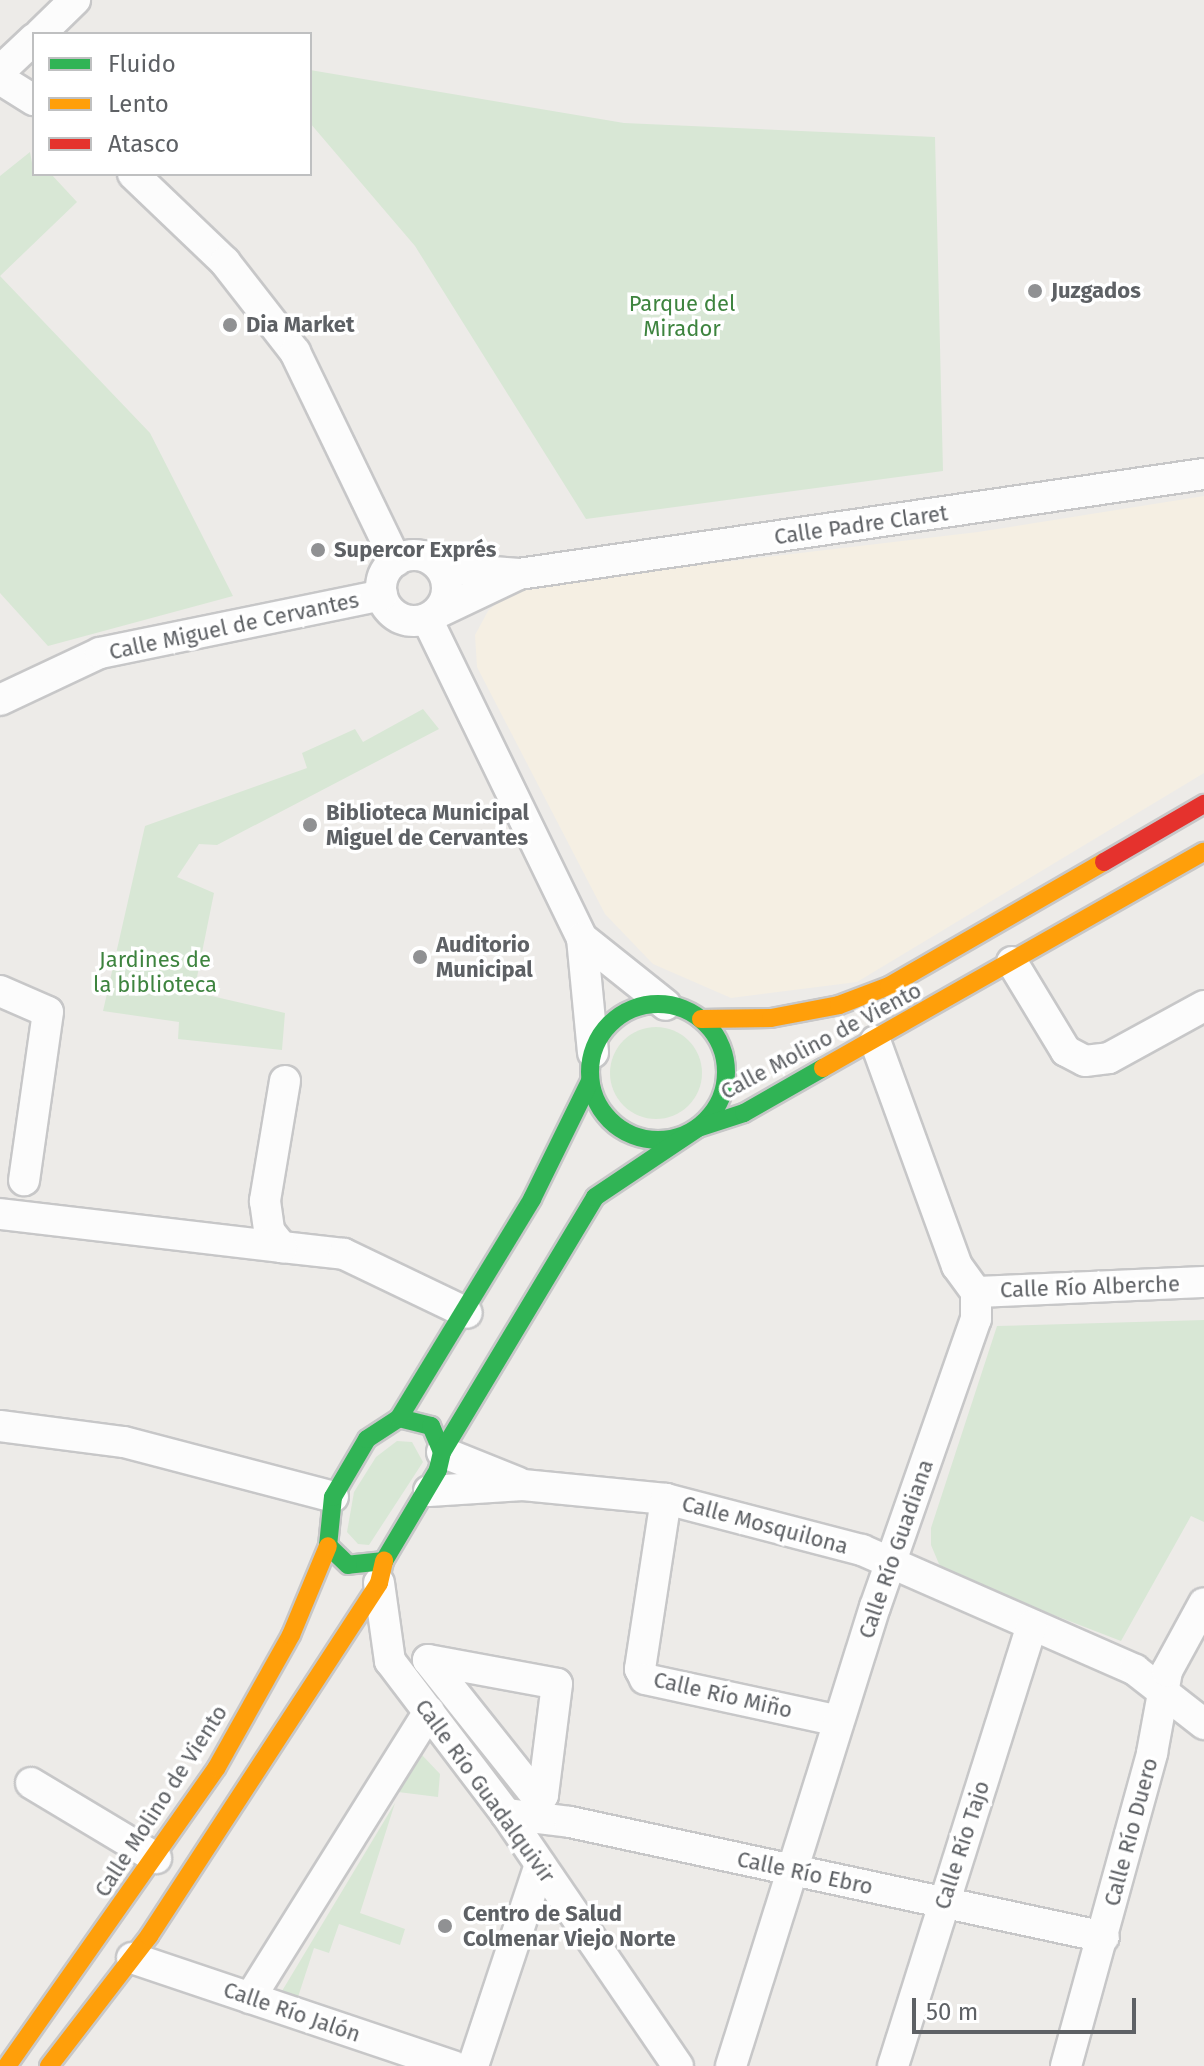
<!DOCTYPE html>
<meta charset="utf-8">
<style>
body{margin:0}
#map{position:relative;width:1204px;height:2066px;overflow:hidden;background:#edebe8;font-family:"Fira Sans",sans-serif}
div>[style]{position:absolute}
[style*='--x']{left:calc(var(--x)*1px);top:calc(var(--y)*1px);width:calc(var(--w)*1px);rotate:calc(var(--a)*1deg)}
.commercial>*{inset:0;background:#f5efe3}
.green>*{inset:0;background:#d8e7d5}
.round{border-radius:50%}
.roads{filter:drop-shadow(2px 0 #c7c7c8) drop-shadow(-2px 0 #c7c7c8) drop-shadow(0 2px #c7c7c8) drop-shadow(0 -2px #c7c7c8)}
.street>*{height:30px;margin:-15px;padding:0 15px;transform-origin:15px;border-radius:15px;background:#fcfcfc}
.street>.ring{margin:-15px;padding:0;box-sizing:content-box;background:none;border:30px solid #fcfcfc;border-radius:50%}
.fast>*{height:18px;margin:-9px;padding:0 9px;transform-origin:9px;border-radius:9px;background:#30b455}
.fast>.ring{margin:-9px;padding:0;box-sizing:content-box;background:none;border:18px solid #30b455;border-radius:50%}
.slow>*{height:18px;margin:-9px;padding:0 9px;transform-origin:9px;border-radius:9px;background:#ff9f0a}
.jam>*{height:18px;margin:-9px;padding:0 9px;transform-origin:9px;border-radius:9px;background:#e5322d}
.dots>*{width:22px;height:22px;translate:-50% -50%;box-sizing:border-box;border:4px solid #fff;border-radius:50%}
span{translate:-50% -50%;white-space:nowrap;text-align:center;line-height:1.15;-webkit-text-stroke:7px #fff;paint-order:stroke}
.poi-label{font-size:22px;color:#5e6165;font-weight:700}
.left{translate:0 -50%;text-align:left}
.park-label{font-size:22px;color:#3e843f}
.street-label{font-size:22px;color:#5e6165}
.legend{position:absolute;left:32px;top:32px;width:280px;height:144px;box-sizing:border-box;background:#fff;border:2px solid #bfc0c1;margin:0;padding:10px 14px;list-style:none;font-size:24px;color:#5e6165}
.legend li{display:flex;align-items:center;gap:16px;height:40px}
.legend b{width:40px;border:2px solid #bfc0c1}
.scale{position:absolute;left:912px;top:1998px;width:224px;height:36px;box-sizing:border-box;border:4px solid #5e6165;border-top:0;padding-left:10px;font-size:24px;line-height:28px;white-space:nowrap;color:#5e6165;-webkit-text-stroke:6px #fff;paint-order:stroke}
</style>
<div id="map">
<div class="commercial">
<div style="clip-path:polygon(1204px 496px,1204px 773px,857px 982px,731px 998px,653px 964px,605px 914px,477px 667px,475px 635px,488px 611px,506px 595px,538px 584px,978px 532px)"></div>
</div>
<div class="green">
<div style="clip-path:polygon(310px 70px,624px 123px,935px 137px,943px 471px,586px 519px,415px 246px,310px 123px)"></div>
<div style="clip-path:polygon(30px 152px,34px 174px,51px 174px,77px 202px,0 276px,150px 433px,233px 596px,48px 646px,0 593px,0 176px)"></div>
<div style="clip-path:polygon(423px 709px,439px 729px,217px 845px,199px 844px,177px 877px,214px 893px,194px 992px,285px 1013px,282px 1050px,178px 1039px,179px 1022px,103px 1011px,145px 826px,307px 768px,302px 753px,355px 729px,363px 742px)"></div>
<div class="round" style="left:610px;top:1027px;width:92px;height:92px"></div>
<div style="clip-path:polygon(1204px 1320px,1204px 1522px,1191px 1516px,1121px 1641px,952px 1576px,939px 1564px,931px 1545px,931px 1528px,997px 1326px)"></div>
<div style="clip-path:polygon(397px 1441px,412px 1442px,423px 1462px,369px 1545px,358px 1544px,347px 1532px,354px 1492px,376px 1457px)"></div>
<div style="clip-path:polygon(422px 1755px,440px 1774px,438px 1797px,398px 1792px)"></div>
<div style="clip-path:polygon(395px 1803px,360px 1913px,405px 1929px,400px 1945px,339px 1924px,329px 1953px,314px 1948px,298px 1997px,282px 1991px)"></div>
</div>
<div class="roads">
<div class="street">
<div style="--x:40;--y:34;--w:49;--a:-44.2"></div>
<div style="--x:0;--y:71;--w:47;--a:-43.3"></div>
<div style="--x:0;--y:79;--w:40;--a:32"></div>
<div style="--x:133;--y:174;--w:127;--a:43.7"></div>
<div style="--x:225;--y:262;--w:114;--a:52.1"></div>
<div style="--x:295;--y:352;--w:232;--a:64.2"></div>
<div class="ring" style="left:381px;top:555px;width:36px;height:36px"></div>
<div style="--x:441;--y:568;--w:78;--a:4.4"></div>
<div style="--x:519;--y:574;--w:692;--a:-8.31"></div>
<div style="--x:437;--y:613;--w:89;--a:-25.4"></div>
<div style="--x:427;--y:619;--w:355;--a:64.1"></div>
<div style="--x:582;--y:938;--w:115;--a:84.5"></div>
<div style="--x:0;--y:700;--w:110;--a:-25.2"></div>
<div style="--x:100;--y:653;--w:288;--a:-11.6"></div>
<div style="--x:582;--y:938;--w:107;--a:38.6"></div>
<div style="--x:1012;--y:962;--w:104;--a:58.8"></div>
<div style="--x:1066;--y:1051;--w:21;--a:28"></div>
<div style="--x:1085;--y:1061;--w:24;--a:-7"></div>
<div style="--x:1109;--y:1058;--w:108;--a:-28.7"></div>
<div style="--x:0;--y:991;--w:52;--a:23.6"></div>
<div style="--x:48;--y:1012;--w:170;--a:98.1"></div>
<div style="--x:285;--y:1081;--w:122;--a:99.5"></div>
<div style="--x:265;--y:1201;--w:30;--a:82"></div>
<div style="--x:269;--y:1231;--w:21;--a:51"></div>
<div style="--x:282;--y:1247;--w:62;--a:6.4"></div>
<div style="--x:344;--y:1254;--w:136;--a:25.6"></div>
<div style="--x:0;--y:1214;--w:284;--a:6.7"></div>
<div style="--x:976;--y:1292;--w:228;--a:-2.5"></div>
<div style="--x:0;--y:1426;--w:125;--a:7.4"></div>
<div style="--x:124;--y:1442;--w:216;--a:14.7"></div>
<div style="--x:442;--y:1452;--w:81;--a:21.8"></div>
<div style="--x:429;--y:1491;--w:94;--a:-3.7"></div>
<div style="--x:523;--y:1485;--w:144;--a:5.6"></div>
<div style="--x:666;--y:1499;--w:203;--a:14.6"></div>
<div style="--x:862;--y:1550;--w:298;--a:23.7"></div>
<div style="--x:1135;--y:1670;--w:88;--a:38"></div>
<div style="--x:666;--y:1499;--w:172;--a:98.7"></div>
<div style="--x:640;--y:1669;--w:11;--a:63"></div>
<div style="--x:645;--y:1679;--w:198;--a:12.2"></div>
<div style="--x:379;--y:1583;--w:79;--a:82"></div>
<div style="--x:390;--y:1661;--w:192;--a:52.8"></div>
<div style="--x:506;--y:1814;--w:305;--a:55.7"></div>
<div style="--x:428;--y:1660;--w:131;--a:10.5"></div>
<div style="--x:557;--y:1684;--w:112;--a:97.2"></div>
<div style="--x:543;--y:1795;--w:6;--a:162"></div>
<div style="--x:537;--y:1797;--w:175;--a:-128.5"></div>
<div style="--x:31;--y:1783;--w:146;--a:31"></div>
<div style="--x:506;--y:1814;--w:64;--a:7.1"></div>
<div style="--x:570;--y:1822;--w:546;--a:12.15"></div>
<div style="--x:132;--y:1958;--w:339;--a:18.6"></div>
<div style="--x:250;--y:1998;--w:338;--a:-58"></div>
<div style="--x:473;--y:2066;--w:212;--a:-71.6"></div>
<div style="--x:731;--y:2066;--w:481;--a:-72.6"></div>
<div style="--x:875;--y:1607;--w:305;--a:-70.7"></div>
<div style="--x:976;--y:1319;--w:27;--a:-90"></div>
<div style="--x:976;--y:1292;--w:32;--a:-126"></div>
<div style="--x:957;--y:1266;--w:239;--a:-110"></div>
<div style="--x:893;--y:2066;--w:462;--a:-72.5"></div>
<div style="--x:1066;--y:2066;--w:325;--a:-74.6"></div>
<div style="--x:1152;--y:1753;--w:83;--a:-79.6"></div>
<div style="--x:1167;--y:1671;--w:77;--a:-61.4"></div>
</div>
<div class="fast">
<div class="ring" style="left:590px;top:1004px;width:118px;height:118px"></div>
<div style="--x:399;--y:1418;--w:33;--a:14"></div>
<div style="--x:431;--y:1426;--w:28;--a:67"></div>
<div style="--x:442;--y:1452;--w:18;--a:103"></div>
<div style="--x:438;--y:1470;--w:106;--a:120.7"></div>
<div style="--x:384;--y:1561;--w:36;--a:174"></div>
<div style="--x:348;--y:1565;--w:28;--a:-136"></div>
<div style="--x:328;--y:1546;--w:49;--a:-84.2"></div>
<div style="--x:333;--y:1497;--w:67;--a:-59.6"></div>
<div style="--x:367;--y:1439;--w:38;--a:-33"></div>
<div style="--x:399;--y:1418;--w:256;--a:-58.7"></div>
<div style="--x:532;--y:1199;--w:131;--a:-63.8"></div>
<div style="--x:442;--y:1452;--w:297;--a:-59"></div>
<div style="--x:595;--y:1197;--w:124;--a:-33.8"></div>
<div style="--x:698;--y:1128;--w:48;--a:-18.1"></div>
<div style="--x:744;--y:1113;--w:91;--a:-29.7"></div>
</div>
<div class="slow">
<div style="--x:701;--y:1019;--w:70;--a:-0.8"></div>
<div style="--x:771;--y:1018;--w:69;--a:-10.8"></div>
<div style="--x:839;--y:1005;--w:53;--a:-20.8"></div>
<div style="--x:889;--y:986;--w:248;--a:-30"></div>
<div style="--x:823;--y:1068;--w:438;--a:-29.6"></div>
<div style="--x:7;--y:2066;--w:365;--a:-54.9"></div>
<div style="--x:217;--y:1767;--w:151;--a:-60.7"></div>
<div style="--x:291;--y:1635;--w:96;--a:-67.4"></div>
<div style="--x:49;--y:2066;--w:164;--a:-52.4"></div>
<div style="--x:149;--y:1936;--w:421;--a:-56.9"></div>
<div style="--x:379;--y:1583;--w:23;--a:-77"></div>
</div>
<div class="jam">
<div style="--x:1104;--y:862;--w:116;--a:-30.1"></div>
</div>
</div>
<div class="dots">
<div style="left:1035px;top:291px;background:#909193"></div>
<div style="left:230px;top:325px;background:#909193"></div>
<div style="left:318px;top:550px;background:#909193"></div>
<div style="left:310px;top:825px;background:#909193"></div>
<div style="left:420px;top:957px;background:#909193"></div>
<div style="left:445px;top:1926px;background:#909193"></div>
</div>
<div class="poi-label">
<span class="left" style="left:1051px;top:291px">Juzgados</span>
<span class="left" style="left:246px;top:325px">Dia Market</span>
<span class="left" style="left:334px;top:550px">Supercor Exprés</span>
<span class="left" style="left:326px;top:825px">Biblioteca Municipal<br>Miguel de Cervantes</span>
<span class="left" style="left:436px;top:957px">Auditorio<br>Municipal</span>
<span class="left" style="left:463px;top:1926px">Centro de Salud<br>Colmenar Viejo Norte</span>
</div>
<div class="park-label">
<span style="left:682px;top:316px">Parque del<br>Mirador</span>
<span style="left:155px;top:972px">Jardines de<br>la biblioteca</span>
</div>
<div class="street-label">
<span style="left:861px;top:525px;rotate:-8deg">Calle Padre Claret</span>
<span style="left:234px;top:626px;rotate:-12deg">Calle Miguel de Cervantes</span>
<span style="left:821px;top:1041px;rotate:-28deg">Calle Molino de Viento</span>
<span style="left:1090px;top:1287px;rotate:-2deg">Calle Río Alberche</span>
<span style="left:765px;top:1525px;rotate:15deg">Calle Mosquilona</span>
<span style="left:896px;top:1549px;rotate:-71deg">Calle Río Guadiana</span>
<span style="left:723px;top:1695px;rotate:13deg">Calle Río Miño</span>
<span style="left:485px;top:1791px;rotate:54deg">Calle Río Guadalquivir</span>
<span style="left:161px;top:1801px;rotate:-57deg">Calle Molino de Viento</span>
<span style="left:1131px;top:1832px;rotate:-75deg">Calle Río Duero</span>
<span style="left:962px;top:1845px;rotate:-72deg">Calle Río Tajo</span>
<span style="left:805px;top:1873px;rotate:12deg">Calle Río Ebro</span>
<span style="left:292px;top:2012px;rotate:19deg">Calle Río Jalón</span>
</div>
<ul class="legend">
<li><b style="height:10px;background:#30b455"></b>Fluido</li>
<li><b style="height:10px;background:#ff9f0a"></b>Lento</li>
<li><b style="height:10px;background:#e5322d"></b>Atasco</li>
</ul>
<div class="scale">50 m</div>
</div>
